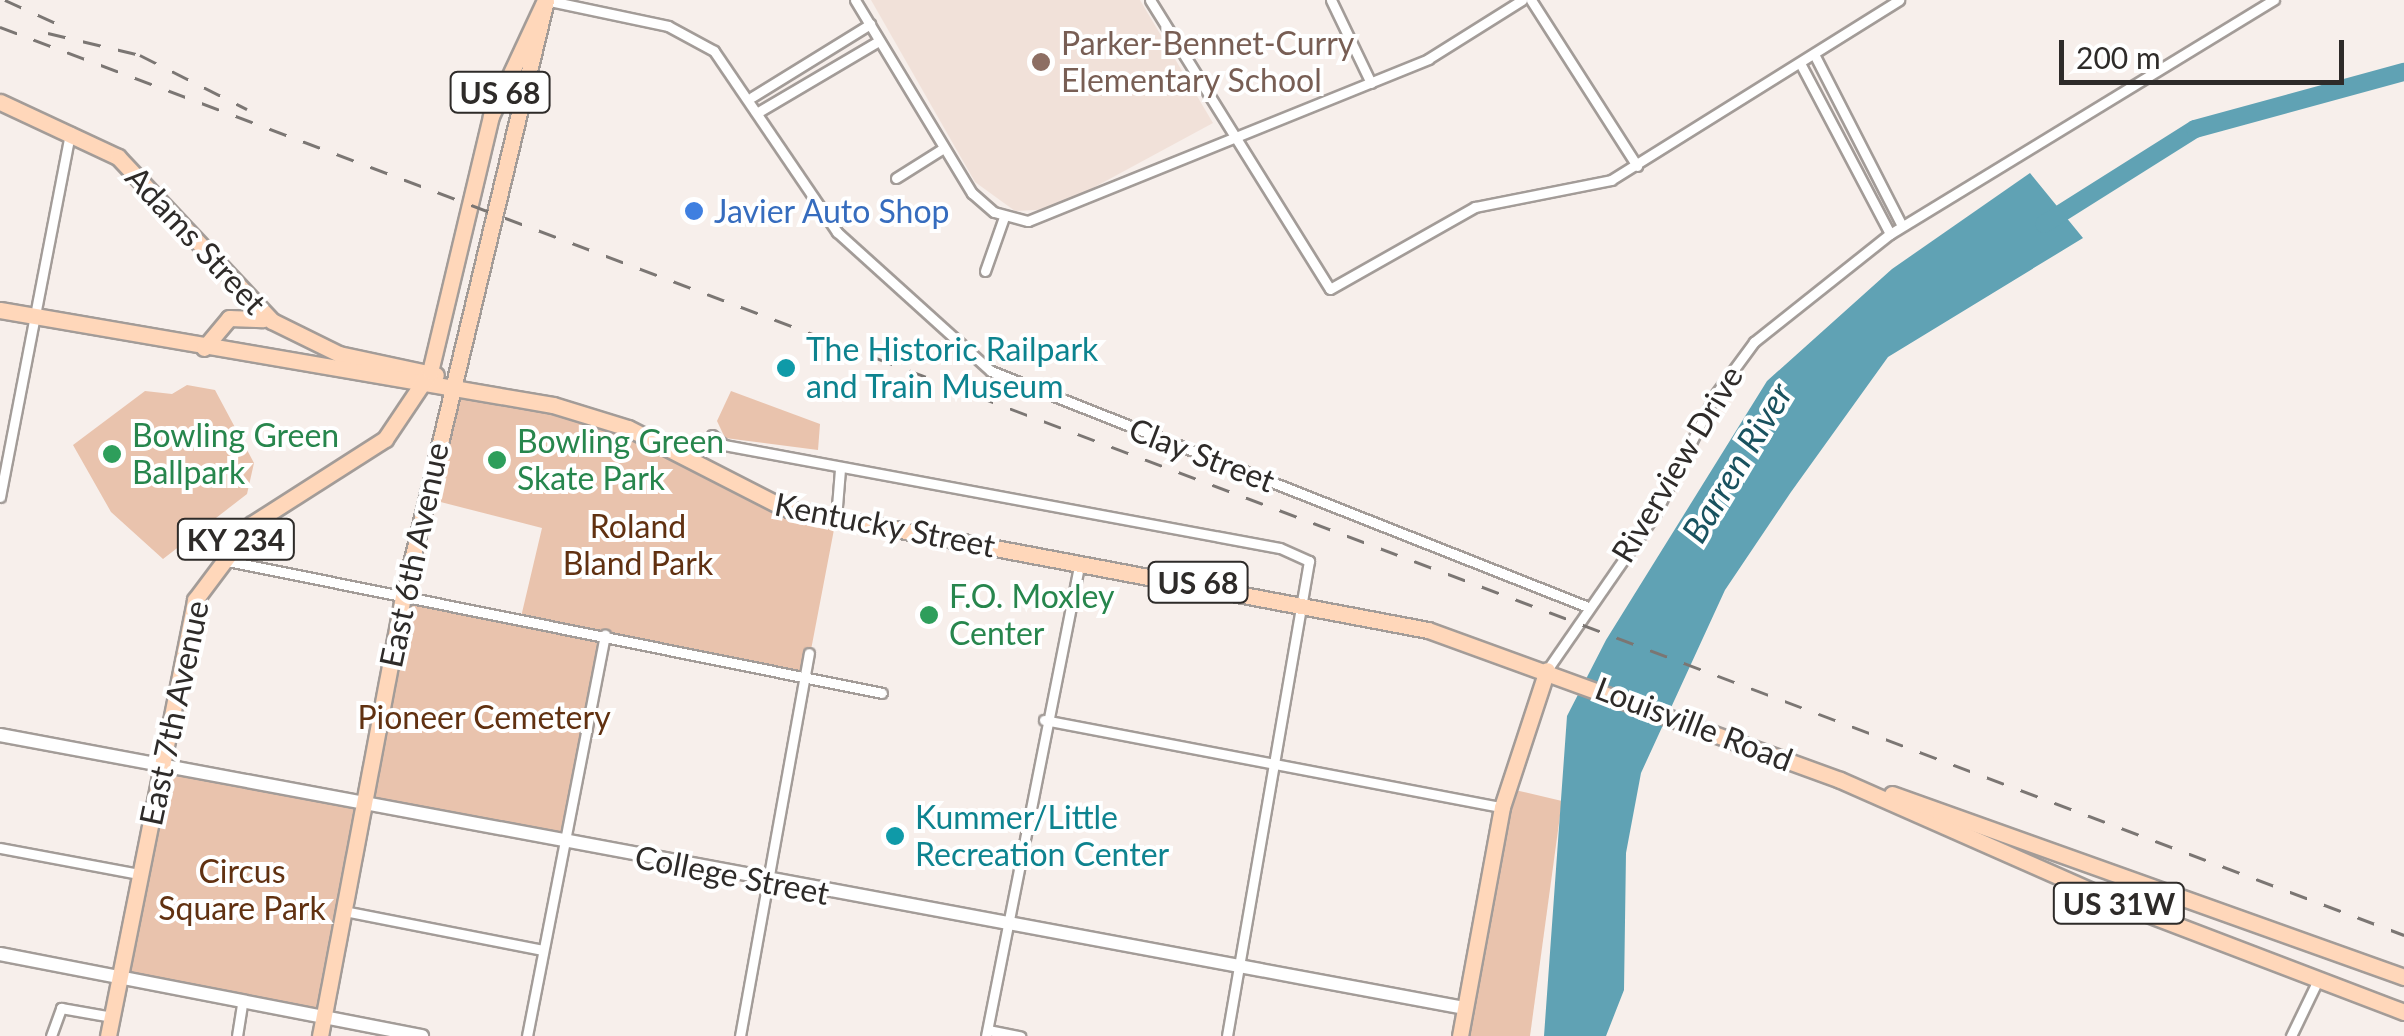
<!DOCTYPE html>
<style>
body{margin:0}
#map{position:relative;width:2404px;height:1036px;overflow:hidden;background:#f7efeb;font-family:Lato,sans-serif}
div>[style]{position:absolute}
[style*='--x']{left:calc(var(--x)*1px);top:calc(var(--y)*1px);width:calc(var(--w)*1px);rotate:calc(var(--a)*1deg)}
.built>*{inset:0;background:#f1e1d9}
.green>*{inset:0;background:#e9c3ad}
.water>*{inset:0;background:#60a2b4}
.river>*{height:18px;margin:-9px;padding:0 9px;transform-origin:9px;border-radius:9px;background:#60a2b4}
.roads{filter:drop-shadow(2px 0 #a39c98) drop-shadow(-2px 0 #a39c98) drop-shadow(0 2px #a39c98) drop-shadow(0 -2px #a39c98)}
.street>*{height:9px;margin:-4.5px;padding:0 4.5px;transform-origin:4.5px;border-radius:4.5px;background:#fff}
.secondary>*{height:12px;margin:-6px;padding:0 6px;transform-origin:6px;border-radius:6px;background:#fff}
.primary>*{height:15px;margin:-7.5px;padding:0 7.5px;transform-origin:7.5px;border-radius:7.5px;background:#ffd7ba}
.rail>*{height:2.5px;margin-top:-1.25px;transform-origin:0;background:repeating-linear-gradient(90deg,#7b7673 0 18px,transparent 0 36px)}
.dots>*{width:28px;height:28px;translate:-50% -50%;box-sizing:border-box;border:5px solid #fff;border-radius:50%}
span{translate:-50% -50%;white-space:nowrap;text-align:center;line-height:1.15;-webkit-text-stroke:8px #fff;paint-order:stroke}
.shield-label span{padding:2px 8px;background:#fff;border:2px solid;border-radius:8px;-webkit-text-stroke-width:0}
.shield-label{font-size:30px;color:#2e2b29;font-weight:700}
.education-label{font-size:32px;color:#785e54}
.left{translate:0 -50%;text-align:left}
.shop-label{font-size:32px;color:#366cbe}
.street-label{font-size:32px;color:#2e2b29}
.culture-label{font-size:32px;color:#0d838f}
.leisure-label{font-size:32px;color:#27864d}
.park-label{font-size:32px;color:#613111}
.water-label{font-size:35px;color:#19525f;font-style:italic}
.scale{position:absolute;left:2059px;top:40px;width:285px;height:45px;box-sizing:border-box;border:5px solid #2e2b29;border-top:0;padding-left:12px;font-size:30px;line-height:35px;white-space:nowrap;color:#2e2b29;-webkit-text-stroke:8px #fff;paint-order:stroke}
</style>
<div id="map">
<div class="built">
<div style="clip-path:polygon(871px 0,1140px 0,1213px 123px,1054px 209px,1015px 211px,975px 182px)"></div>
</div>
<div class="green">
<div style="clip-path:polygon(187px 385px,215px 390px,254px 463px,247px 494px,163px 559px,111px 512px,73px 445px,145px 391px,172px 394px)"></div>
<div style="clip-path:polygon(452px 386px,604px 419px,714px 479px,836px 519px,806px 676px,605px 635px,563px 842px,364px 804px,324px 1017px,120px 976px,159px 766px,363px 803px,404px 593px,521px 617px,542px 528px,425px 498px)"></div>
<div style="clip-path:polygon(731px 391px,820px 424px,818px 450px,725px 438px,717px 421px)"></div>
<div style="clip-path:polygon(1515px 790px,1562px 801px,1530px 1036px,1469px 1036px)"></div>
</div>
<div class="water">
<div style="clip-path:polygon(2030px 173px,2083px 238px,1888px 357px,1791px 492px,1725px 590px,1641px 773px,1626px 853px,1624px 990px,1606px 1036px,1544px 1036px,1567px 716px,1606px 640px,1767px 381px,1892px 269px)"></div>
</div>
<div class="river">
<div style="--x:2044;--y:224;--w:178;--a:-32.2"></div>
<div style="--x:2195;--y:129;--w:217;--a:-15.3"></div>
</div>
<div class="roads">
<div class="street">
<div style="--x:545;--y:0;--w:126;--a:11.9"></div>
<div style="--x:668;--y:26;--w:52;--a:28.5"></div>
<div style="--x:714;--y:51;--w:219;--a:55.8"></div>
<div style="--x:837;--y:232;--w:207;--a:42.1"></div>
<div style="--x:991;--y:371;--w:642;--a:21.57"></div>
<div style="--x:855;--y:0;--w:226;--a:58.8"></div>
<div style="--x:972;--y:193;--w:29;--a:41"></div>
<div style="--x:994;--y:212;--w:35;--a:15"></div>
<div style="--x:1028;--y:221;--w:432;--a:-22"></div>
<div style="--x:1428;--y:59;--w:111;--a:-32.1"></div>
<div style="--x:1150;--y:0;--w:340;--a:58.1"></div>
<div style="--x:1330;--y:289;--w:167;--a:-29.5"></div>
<div style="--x:1475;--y:207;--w:139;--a:-11.2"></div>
<div style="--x:1611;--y:180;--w:340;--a:-32"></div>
<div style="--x:1331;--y:0;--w:92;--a:64.3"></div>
<div style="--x:1531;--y:0;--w:197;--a:57.4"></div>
<div style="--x:1814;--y:54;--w:193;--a:62.9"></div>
<div style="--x:1800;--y:63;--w:193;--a:62.2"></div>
<div style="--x:752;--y:97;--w:139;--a:-31.7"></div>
<div style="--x:760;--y:111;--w:138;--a:-30.5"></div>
<div style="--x:896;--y:178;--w:54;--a:-32.2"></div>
<div style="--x:985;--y:271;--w:57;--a:-70.6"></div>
<div style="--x:712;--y:435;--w:16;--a:40"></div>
<div style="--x:724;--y:445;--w:565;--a:10.5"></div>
<div style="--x:1280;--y:548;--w:32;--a:24"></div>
<div style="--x:1309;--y:561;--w:482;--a:99.8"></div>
<div style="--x:0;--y:497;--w:372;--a:-79.1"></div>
<div style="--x:836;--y:519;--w:50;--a:-85.4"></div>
<div style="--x:223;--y:560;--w:672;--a:11.41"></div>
<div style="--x:1547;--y:670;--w:190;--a:-55.3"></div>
<div style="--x:1655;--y:514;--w:133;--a:-63.2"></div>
<div style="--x:1715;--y:395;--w:66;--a:-53.7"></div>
<div style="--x:1754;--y:342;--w:174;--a:-38.5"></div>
<div style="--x:1890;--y:234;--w:450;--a:-31.4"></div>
<div style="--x:1044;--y:720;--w:466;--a:10.8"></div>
<div style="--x:0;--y:848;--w:141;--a:10.6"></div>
<div style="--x:344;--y:911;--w:202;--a:11.1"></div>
<div style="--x:988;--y:1030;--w:33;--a:11"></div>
<div style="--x:51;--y:1036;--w:30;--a:-70"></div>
<div style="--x:61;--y:1008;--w:52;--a:10"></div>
<div style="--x:237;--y:1036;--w:36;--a:-81"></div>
<div style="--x:527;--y:1036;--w:409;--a:-79"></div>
<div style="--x:740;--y:1036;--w:389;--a:-79.8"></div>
<div style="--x:986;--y:1036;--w:482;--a:-78.8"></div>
<div style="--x:2291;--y:1036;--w:62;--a:-64.3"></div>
</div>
<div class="secondary">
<div style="--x:0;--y:735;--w:1489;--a:10.56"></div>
<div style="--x:0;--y:954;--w:430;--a:11"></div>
</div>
<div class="primary">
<div style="--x:0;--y:102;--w:130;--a:25"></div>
<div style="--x:118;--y:157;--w:225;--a:46.8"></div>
<div style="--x:272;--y:321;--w:75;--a:26.2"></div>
<div style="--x:339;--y:354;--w:99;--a:12.2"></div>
<div style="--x:0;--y:310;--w:561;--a:9.75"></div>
<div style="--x:553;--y:405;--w:78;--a:17"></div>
<div style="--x:628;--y:428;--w:175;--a:27.1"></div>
<div style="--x:784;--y:508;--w:655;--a:10.73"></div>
<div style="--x:1428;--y:630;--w:438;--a:20"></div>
<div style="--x:1840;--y:780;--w:302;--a:23.8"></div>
<div style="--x:2116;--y:902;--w:308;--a:20.9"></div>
<div style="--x:204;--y:348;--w:39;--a:-50"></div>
<div style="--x:229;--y:318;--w:34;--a:2"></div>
<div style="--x:1892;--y:794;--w:544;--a:19.67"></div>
<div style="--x:108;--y:1036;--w:445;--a:-78.7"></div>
<div style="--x:195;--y:600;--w:95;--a:-53.1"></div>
<div style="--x:252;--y:524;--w:158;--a:-32.6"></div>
<div style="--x:385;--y:439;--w:81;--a:-56.1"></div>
<div style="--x:430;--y:372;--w:263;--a:-76.6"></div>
<div style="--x:491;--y:116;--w:128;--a:-65"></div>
<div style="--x:320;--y:1036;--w:451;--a:-79.3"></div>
<div style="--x:404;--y:593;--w:610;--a:-76.53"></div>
<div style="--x:1460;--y:1036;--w:233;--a:-79.6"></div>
<div style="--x:1502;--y:807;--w:144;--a:-71.8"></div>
</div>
</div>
<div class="rail">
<div style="--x:5;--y:0;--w:70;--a:24.4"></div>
<div style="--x:0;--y:27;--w:2570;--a:20.69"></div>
<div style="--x:48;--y:33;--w:95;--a:13.4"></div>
<div style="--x:140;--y:55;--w:120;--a:26.8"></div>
</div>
<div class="dots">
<div style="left:1041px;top:62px;background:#8d6e63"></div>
<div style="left:694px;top:211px;background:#3f7fe0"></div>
<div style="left:786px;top:368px;background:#0f9aa8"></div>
<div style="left:112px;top:454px;background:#2e9e5b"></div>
<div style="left:497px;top:460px;background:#2e9e5b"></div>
<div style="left:929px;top:615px;background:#2e9e5b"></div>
<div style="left:895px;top:836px;background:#0f9aa8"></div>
</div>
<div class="shield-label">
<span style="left:500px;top:92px">US 68</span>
<span style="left:236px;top:539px">KY 234</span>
<span style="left:1198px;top:582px">US 68</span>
<span style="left:2119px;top:903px">US 31W</span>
</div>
<div class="education-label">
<span class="left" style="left:1061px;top:62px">Parker-Bennet-Curry<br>Elementary School</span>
</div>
<div class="shop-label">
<span class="left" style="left:714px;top:211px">Javier Auto Shop</span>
</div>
<div class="street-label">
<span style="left:196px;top:240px;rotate:47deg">Adams Street</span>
<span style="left:1202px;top:455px;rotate:21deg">Clay Street</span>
<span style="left:1677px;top:464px;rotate:-59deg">Riverview Drive</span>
<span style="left:885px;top:525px;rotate:11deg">Kentucky Street</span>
<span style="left:414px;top:555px;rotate:-78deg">East 6th Avenue</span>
<span style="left:174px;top:713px;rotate:-78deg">East 7th Avenue</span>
<span style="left:1694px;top:724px;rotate:21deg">Louisville Road</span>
<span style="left:732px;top:875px;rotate:11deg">College Street</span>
</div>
<div class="culture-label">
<span class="left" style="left:806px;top:368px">The Historic Railpark<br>and Train Museum</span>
<span class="left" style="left:915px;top:836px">Kummer/Little<br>Recreation Center</span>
</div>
<div class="leisure-label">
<span class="left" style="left:132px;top:454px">Bowling Green<br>Ballpark</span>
<span class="left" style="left:517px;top:460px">Bowling Green<br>Skate Park</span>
<span class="left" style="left:949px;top:615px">F.O. Moxley<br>Center</span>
</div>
<div class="park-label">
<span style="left:638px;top:545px">Roland<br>Bland Park</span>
<span style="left:484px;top:717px">Pioneer Cemetery</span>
<span style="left:242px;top:890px">Circus<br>Square Park</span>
</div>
<div class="water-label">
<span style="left:1736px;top:462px;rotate:-59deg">Barren River</span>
</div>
<div class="scale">200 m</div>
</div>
